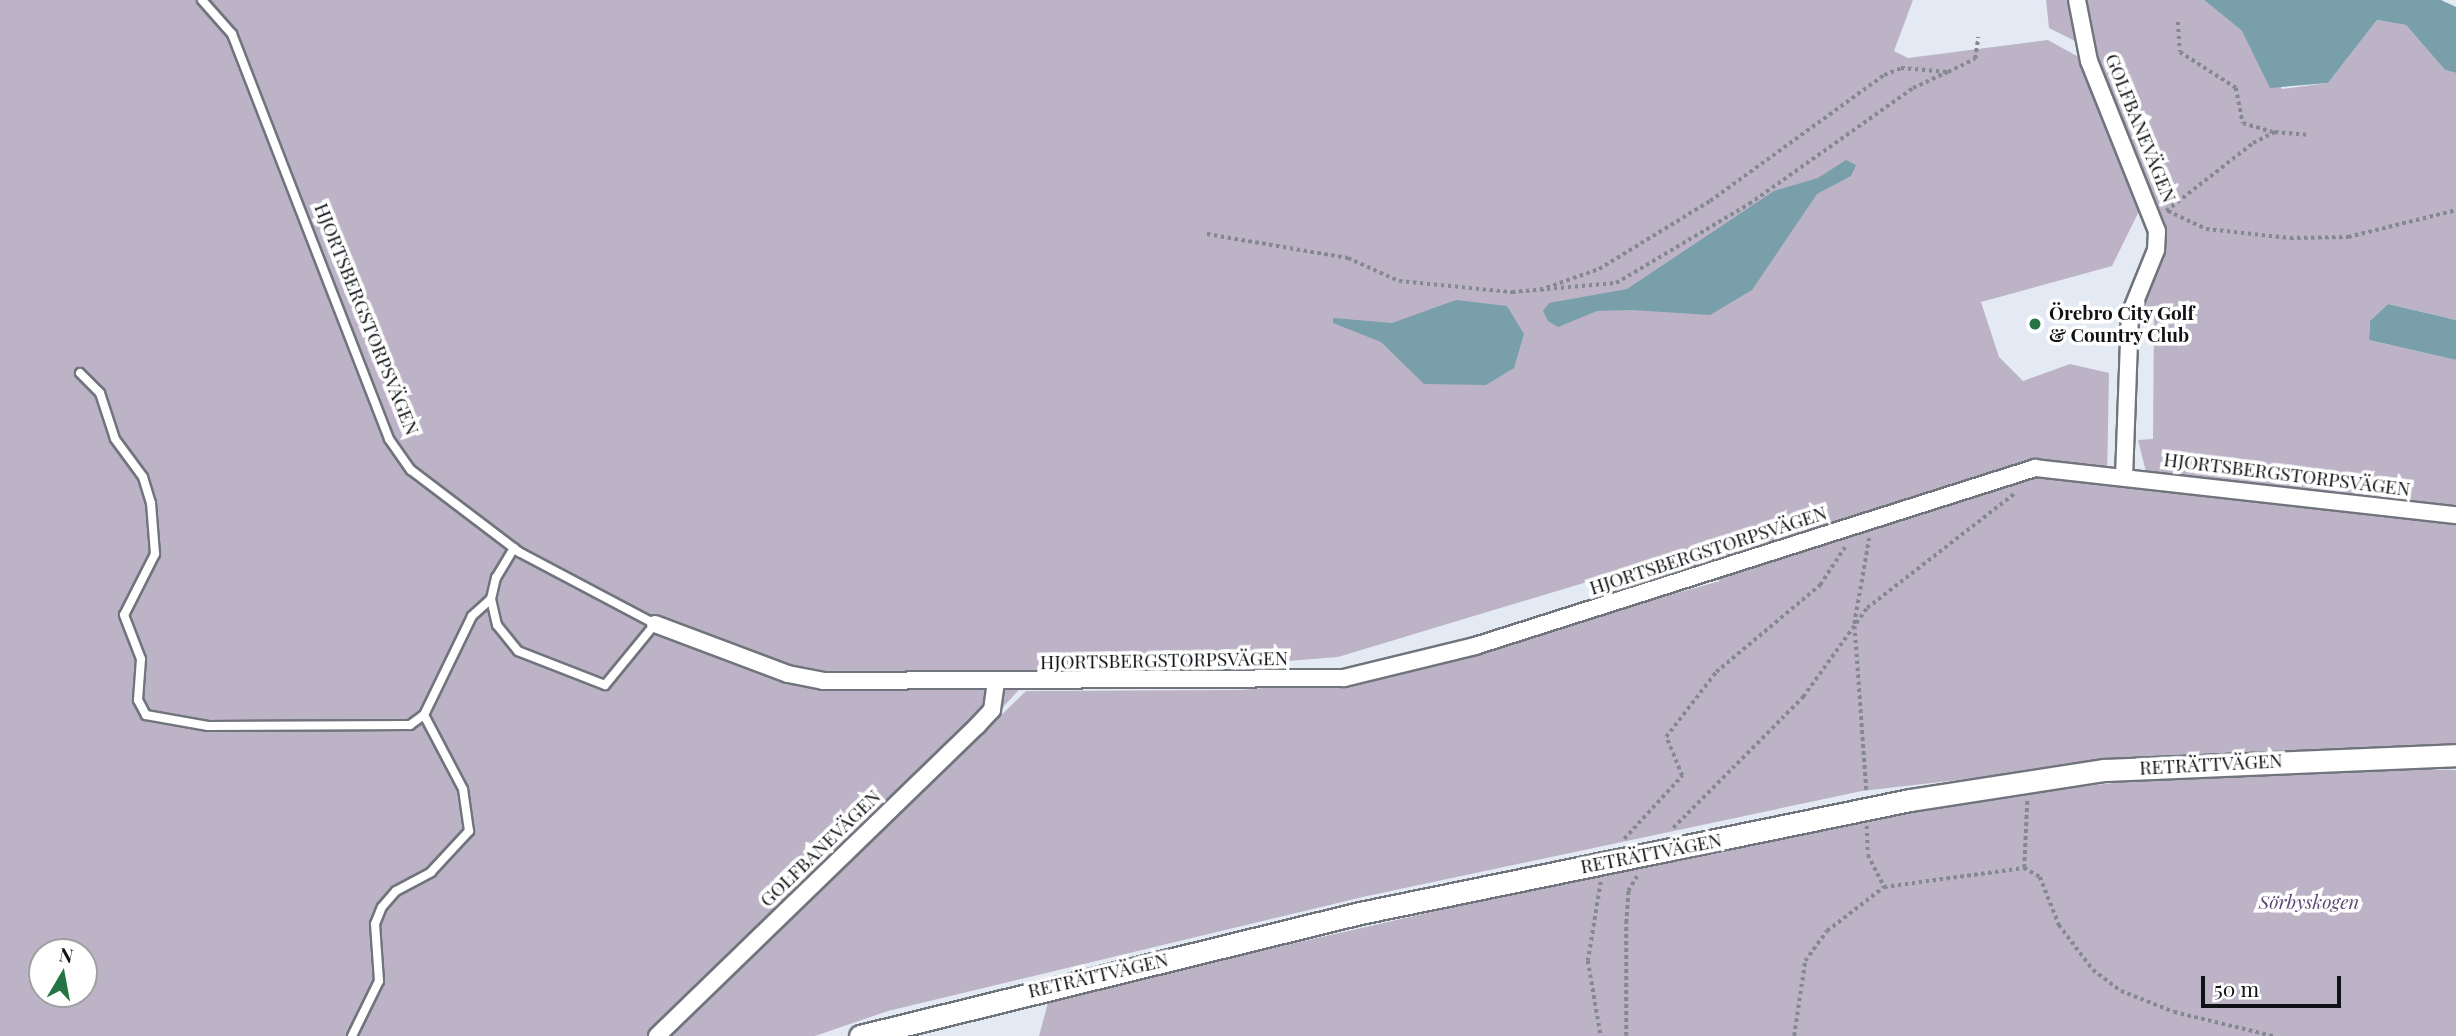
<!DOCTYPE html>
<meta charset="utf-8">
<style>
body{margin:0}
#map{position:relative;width:2456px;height:1036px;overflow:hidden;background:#e4eaf3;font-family:"Playfair Display",serif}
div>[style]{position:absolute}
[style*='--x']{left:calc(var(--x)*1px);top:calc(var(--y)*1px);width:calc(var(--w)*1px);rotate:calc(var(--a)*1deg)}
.green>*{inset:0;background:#bcb3c7}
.water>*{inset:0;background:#799fab}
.path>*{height:3.5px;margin-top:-1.75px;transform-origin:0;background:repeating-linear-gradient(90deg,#84898f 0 3.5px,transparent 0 7px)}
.roads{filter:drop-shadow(2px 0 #70757d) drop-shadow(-2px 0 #70757d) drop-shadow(0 2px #70757d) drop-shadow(0 -2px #70757d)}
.service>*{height:8px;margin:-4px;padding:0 4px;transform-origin:4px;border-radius:4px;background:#fff}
.minor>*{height:16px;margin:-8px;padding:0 8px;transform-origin:8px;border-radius:8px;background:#fff}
.tertiary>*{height:21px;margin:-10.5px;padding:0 10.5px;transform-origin:10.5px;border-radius:10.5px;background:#fff}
.dots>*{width:19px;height:19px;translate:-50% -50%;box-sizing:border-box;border:4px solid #fff;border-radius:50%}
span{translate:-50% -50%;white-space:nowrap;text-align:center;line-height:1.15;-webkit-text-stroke:7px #fff;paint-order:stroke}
.street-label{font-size:19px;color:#101215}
.poi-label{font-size:19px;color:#101215;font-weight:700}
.left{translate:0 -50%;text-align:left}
.park-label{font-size:19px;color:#5d4975;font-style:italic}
.north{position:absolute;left:28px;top:938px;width:70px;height:70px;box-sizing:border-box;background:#fff;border:2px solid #9fa0a1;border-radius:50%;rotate:10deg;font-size:19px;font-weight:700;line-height:28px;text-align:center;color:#101215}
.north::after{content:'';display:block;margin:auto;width:24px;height:32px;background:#257444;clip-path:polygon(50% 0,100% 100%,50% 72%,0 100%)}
.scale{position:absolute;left:2201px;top:976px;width:140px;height:32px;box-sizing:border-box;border:4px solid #101215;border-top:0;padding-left:9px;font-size:21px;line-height:24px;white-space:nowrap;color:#101215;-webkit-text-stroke:5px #fff;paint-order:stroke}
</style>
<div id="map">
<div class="green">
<div style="clip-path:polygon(evenodd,0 0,1913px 0,1894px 51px,1908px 58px,2048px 40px,2084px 60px,2144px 201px,2112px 266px,1981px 302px,1999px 357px,2023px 381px,2070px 364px,2109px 373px,2107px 481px,2456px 521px,2456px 750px,2186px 754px,1862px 791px,1367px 896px,888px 1011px,815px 1036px,0 1036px,0 0,1640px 566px,1700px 572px,1720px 581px,1375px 678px,1241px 690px,1026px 691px,956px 759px,1026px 682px,1338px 657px,1640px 566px,0 0,42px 952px,84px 952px,84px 994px,42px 994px,42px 952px)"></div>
<div style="clip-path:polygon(2046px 0,2072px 0,2079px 43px,2049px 28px)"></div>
<div style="clip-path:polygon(2085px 0,2204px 0,2242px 31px,2282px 89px,2328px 83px,2377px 20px,2406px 25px,2445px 70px,2456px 73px,2456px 320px,2388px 304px,2370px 321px,2369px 340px,2456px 360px,2456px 509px,2146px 472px,2138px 440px,2153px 439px,2154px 312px,2141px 312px,2141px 304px,2163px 250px,2166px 225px,2097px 54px)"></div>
<div style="clip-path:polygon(2319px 767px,2456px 770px,2456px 1036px,1039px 1036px,1049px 999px,1866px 813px,2187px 774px)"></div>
</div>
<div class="water">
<div style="clip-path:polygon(2204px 0,2441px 0,2456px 7px,2456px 73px,2445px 70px,2406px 25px,2377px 20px,2328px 83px,2270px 88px,2242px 31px)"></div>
<div style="clip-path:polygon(1846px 160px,1856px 165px,1851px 176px,1817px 194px,1752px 290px,1710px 315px,1632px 310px,1597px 311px,1558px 327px,1548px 321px,1543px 311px,1549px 303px,1627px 289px,1774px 191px,1818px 178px)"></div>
<div style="clip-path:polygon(1456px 300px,1507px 306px,1524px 334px,1514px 368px,1486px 385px,1424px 384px,1381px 342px,1333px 323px,1333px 318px,1392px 323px)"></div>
<div style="clip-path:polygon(2388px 304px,2456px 320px,2456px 360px,2369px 340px,2370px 321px)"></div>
</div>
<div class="path">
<div style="--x:2178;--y:22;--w:30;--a:86"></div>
<div style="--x:2180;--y:52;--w:67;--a:32.7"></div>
<div style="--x:2236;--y:88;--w:36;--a:79"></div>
<div style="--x:2243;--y:123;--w:30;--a:17"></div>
<div style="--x:2166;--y:211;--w:110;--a:-38"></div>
<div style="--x:2253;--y:143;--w:25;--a:-27"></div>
<div style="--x:2275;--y:132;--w:34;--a:5"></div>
<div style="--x:2168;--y:211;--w:42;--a:25.3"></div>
<div style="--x:2206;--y:229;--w:84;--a:6.1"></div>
<div style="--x:2290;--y:238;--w:58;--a:-1"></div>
<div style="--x:2348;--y:237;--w:111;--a:-14"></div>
<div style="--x:1207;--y:234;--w:143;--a:9.7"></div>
<div style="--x:1348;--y:258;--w:56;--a:24.3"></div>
<div style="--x:1399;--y:281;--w:114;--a:5.6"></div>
<div style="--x:1512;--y:292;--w:104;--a:-4.9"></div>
<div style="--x:1616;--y:283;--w:155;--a:-30.7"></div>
<div style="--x:1749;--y:204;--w:201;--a:-35.3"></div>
<div style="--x:1913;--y:88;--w:38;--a:-25"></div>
<div style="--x:1540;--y:290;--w:63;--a:-19.6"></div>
<div style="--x:1599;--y:269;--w:130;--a:-31.5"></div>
<div style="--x:1710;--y:201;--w:215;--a:-35.9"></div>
<div style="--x:1884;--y:75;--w:18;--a:-22"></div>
<div style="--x:1901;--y:68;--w:47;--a:4.9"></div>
<div style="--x:1948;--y:72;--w:30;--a:-26"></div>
<div style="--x:1975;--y:59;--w:22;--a:-82"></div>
<div style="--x:1866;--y:790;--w:166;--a:-94.1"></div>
<div style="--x:1854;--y:624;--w:87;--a:-80.1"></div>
<div style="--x:1867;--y:826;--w:29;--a:88"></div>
<div style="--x:1868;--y:855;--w:36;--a:63"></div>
<div style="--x:1673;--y:828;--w:185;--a:-45.2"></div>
<div style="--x:1803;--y:697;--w:110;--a:-54.3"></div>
<div style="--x:1867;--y:608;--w:187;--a:-37.8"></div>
<div style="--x:1624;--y:839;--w:86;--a:-47.4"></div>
<div style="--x:1682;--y:776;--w:42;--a:-112.3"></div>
<div style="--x:1666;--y:737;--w:82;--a:-52.4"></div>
<div style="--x:1716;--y:672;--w:136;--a:-39.9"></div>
<div style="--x:1820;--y:585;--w:45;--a:-56.7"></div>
<div style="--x:2024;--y:868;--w:67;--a:-87.4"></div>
<div style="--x:1601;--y:882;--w:80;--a:99.3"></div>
<div style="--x:1588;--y:961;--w:76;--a:80.2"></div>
<div style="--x:1626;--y:1036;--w:113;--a:-90"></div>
<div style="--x:1626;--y:923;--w:32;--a:-86"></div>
<div style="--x:1628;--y:891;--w:17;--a:-59"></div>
<div style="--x:1794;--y:1036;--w:76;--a:-81.7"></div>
<div style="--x:1805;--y:961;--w:37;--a:-54"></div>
<div style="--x:1827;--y:931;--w:72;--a:-37.7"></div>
<div style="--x:1884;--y:887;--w:141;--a:-7.7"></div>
<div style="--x:2024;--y:868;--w:18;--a:29"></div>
<div style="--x:2040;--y:877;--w:52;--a:68.4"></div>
<div style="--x:2059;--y:925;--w:56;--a:52.9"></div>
<div style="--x:2093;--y:970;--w:35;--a:37"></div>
<div style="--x:2121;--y:991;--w:57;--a:21.6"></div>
<div style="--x:2174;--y:1012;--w:102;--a:13.6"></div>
</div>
<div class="roads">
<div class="service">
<div style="--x:202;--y:0;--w:45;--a:48.6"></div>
<div style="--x:232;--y:34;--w:434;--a:68.8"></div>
<div style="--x:389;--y:439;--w:38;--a:55"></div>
<div style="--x:411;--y:470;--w:136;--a:37.2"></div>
<div style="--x:519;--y:552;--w:154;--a:27.9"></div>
<div style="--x:655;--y:624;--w:79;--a:129.3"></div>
<div style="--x:605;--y:685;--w:93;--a:-158.7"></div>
<div style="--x:518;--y:651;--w:33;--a:-129"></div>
<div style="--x:497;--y:625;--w:27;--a:-103"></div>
<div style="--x:491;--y:599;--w:22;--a:-77"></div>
<div style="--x:496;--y:578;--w:35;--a:-59"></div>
<div style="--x:80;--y:373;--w:28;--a:45"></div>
<div style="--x:100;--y:393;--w:48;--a:71.9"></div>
<div style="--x:115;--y:439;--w:47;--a:53.6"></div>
<div style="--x:143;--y:477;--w:27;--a:73"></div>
<div style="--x:151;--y:503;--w:51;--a:85.5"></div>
<div style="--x:155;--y:554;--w:68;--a:116.9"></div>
<div style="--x:124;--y:615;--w:47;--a:68.9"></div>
<div style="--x:141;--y:659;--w:41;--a:94.2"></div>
<div style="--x:138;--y:700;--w:17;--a:62"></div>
<div style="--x:146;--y:715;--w:63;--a:10.1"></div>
<div style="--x:208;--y:726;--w:202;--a:-0.3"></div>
<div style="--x:410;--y:725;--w:17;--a:-36"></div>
<div style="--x:424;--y:715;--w:110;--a:-64.1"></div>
<div style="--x:472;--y:616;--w:25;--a:-42"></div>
<div style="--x:352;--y:1036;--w:61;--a:-63.9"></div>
<div style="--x:379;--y:981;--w:57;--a:-94"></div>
<div style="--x:375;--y:924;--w:18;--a:-68"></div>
<div style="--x:382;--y:907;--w:21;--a:-49"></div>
<div style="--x:396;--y:891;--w:40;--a:-28"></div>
<div style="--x:431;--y:872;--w:56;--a:-47.2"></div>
<div style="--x:469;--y:831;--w:42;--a:-98.1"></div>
<div style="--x:463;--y:789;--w:84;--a:-117.8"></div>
</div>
<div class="minor">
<div style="--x:2077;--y:0;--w:62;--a:78.9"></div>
<div style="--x:2089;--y:61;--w:183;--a:68.2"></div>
<div style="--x:2157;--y:231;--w:19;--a:93"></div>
<div style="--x:2156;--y:250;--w:69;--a:112.1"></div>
<div style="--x:2130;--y:314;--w:163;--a:92.1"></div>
<div style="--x:655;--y:624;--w:142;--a:20.6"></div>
<div style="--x:788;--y:674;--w:36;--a:11"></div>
<div style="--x:823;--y:681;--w:521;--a:-0.33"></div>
<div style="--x:1344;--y:678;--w:135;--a:-13.7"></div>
<div style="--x:1475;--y:646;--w:588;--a:-17.63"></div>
<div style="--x:2035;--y:468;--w:424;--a:6.4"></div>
<div style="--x:657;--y:1036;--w:446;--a:-44.1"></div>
<div style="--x:977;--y:726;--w:22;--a:-47"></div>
<div style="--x:992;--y:710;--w:28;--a:-82"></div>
</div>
<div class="tertiary">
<div style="--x:860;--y:1036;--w:515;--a:-13.82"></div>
<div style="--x:1360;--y:913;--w:561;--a:-11.61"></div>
<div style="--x:1910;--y:800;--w:196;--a:-8.8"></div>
<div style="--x:2104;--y:770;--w:352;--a:-2.4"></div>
</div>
</div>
<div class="dots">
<div style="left:2035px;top:324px;background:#257444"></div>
</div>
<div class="street-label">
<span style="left:2141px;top:128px;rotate:68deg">GOLFBANEVÄGEN</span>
<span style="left:367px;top:319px;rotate:68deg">HJORTSBERGSTORPSVÄGEN</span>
<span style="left:2287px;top:474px;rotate:7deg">HJORTSBERGSTORPSVÄGEN</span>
<span style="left:1708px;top:550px;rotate:-18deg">HJORTSBERGSTORPSVÄGEN</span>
<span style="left:1164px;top:660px;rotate:-1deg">HJORTSBERGSTORPSVÄGEN</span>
<span style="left:2211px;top:764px;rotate:-3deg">RETRÄTTVÄGEN</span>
<span style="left:820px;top:848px;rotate:-44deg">GOLFBANEVÄGEN</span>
<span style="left:1651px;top:853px;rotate:-11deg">RETRÄTTVÄGEN</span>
<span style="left:1098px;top:975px;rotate:-13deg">RETRÄTTVÄGEN</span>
</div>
<div class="poi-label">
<span class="left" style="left:2049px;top:324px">Örebro City Golf<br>&amp; Country Club</span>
</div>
<div class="park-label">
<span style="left:2309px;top:902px">Sörbyskogen</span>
</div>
<div class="north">N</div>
<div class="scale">50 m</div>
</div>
